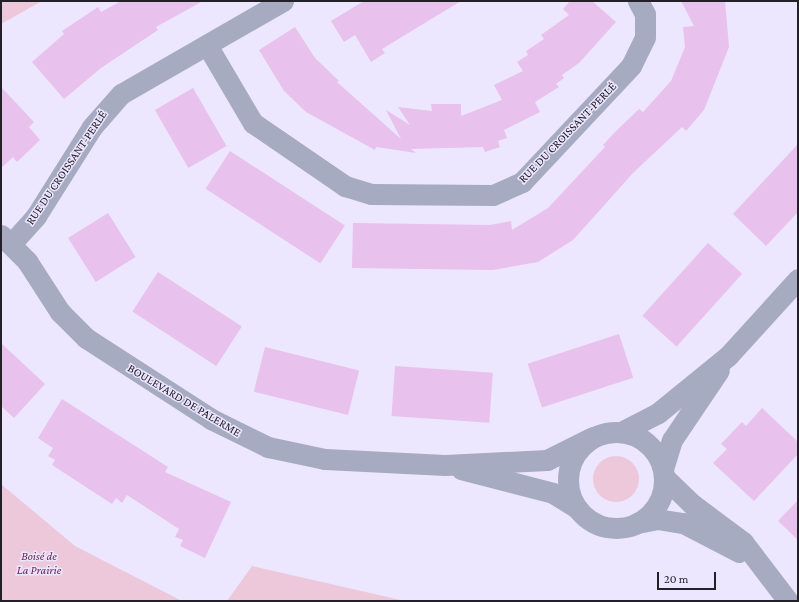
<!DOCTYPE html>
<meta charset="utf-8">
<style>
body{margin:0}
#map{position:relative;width:799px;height:602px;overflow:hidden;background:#ede6ff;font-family:"Crimson Pro",serif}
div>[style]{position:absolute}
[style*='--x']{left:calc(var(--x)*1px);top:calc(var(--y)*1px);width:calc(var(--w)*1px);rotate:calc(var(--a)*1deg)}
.green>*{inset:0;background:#ecc8da}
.round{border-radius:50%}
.building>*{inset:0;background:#e8c1ed;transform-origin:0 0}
.minor>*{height:21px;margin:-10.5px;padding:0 10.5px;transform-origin:10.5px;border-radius:10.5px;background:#a7abc2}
.minor>.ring{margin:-10.5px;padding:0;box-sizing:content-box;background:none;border:21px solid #a7abc2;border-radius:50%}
span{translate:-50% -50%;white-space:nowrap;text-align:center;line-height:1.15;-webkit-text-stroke:3px #ede6ff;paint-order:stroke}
.street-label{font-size:12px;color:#232029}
.park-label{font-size:12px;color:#68284f;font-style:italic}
.frame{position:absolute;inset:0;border:2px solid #232029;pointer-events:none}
.scale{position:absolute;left:657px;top:572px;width:59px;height:18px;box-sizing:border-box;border:2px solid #232029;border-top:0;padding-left:5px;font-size:12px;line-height:14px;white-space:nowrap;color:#232029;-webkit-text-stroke:3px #ede6ff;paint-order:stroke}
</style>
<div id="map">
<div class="green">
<div style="clip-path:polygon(1px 1px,42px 1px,1px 24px)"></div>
<div class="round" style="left:593px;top:456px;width:46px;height:46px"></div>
<div style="clip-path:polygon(1px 484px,75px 546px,182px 601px,1px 601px)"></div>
<div style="clip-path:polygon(252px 566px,405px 601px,227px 601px)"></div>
</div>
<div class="building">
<div style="clip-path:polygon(121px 1px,203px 1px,156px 27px,158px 30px,101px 68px,64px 99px,32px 62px,64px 34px,62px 31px,98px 7px,101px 12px)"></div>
<div style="clip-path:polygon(364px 1px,461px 1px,382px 49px,385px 53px,371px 62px,355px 35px,344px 42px,331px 21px)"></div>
<div style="clip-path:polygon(570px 1px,592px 1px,616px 22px,579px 63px,562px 75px,564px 78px,556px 84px,559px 87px,535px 102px,540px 112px,504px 130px,507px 138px,498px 141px,500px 147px,485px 152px,483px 147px,411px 149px,416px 153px,376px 147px,375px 150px,306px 112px,284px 91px,259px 50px,295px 27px,315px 58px,339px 81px,337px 82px,401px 139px,386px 110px,410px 125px,398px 107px,432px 111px,431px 104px,461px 104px,461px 116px,502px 100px,494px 85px,523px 71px,517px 62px,528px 55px,526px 51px,544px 39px,541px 35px,569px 15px,563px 9px)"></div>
<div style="clip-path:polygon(681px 1px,725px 1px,729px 47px,704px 110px,686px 131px,682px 127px,633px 173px,573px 240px,538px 262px,493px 270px,352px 268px,353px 223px,490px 225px,511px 221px,512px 230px,548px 208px,605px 147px,603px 145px,615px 132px,639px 109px,643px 112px,671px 81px,685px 47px,683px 27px,694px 26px)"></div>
<div style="clip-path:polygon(1px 87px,34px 122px,29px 127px,40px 140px,17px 162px,13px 157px,1px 168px)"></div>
<div style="left:193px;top:88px;width:67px;height:44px;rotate:60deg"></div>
<div style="clip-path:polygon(798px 144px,798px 212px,766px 246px,733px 214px)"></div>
<div style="left:230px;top:151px;width:137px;height:45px;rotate:33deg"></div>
<div style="left:108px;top:213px;width:52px;height:47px;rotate:58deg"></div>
<div style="left:708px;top:243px;width:46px;height:98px;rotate:42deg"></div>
<div style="left:158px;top:272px;width:100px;height:47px;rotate:33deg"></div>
<div style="left:619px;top:334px;width:46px;height:96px;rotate:72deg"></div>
<div style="clip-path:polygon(1px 343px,45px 384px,14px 418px,1px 406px)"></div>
<div style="left:265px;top:347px;width:97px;height:46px;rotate:14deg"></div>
<div style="left:395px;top:366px;width:98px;height:50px;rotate:4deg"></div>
<div style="clip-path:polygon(62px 399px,168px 467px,165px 472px,231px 502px,205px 558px,180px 546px,183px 540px,175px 537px,179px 529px,127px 495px,122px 503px,116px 498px,112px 504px,52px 465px,55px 460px,48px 456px,53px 448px,38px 438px)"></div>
<div style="clip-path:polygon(762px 408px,798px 442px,798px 454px,754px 501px,713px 463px,727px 449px,721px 444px,742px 422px,746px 426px)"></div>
<div style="clip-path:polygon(798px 500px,798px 540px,778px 521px)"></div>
</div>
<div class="minor">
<div style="--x:207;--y:45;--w:91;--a:59.5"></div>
<div style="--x:253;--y:123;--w:112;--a:34.4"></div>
<div style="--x:345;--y:186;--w:27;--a:17"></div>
<div style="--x:371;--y:194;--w:122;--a:0.5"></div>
<div style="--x:493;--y:195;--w:32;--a:-24"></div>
<div style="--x:522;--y:182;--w:159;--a:-46.8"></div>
<div style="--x:631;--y:66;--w:32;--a:-64"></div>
<div style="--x:645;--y:37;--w:23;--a:-90"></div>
<div style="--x:645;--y:14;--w:15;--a:-118"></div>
<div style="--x:1;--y:235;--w:37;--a:45"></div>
<div style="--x:27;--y:261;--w:61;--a:57.1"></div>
<div style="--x:60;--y:312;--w:37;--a:45"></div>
<div style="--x:86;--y:338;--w:149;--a:32.9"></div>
<div style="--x:211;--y:419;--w:64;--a:26.2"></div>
<div style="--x:268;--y:447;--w:58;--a:11.9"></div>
<div style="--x:325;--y:459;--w:120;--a:2.9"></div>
<div style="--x:445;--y:465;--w:102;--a:-2.8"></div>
<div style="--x:547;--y:460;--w:51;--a:-26.6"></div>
<div style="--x:11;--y:244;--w:38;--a:-48"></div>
<div style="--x:36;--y:216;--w:105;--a:-57.8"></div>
<div style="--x:92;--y:127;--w:44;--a:-48.7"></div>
<div style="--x:121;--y:94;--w:187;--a:-29.9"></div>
<div style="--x:621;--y:432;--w:42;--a:-27.2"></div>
<div style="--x:658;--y:413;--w:90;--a:-39.2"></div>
<div style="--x:728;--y:356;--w:104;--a:-47.7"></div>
<div class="ring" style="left:568px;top:432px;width:75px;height:75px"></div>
<div style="--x:461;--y:469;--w:95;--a:14.6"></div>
<div style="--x:553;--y:493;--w:28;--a:32"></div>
<div style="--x:663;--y:469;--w:30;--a:-73"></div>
<div style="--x:672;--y:440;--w:84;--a:-56.1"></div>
<div style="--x:664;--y:477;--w:39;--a:44"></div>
<div style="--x:692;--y:504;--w:64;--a:36.7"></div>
<div style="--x:743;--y:542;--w:74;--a:52.7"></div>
<div style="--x:637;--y:523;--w:20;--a:-11"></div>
<div style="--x:657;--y:519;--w:26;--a:9"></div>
<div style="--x:683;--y:523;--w:63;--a:27.4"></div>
</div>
<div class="street-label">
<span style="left:568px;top:133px;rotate:-46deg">RUE DU CROISSANT-PERLÉ</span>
<span style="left:67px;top:168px;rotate:-56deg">RUE DU CROISSANT-PERLÉ</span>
<span style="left:184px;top:401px;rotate:31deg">BOULEVARD DE PALERME</span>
</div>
<div class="park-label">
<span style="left:39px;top:564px">Boisé de<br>La Prairie</span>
</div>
<div class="frame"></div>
<div class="scale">20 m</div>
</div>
